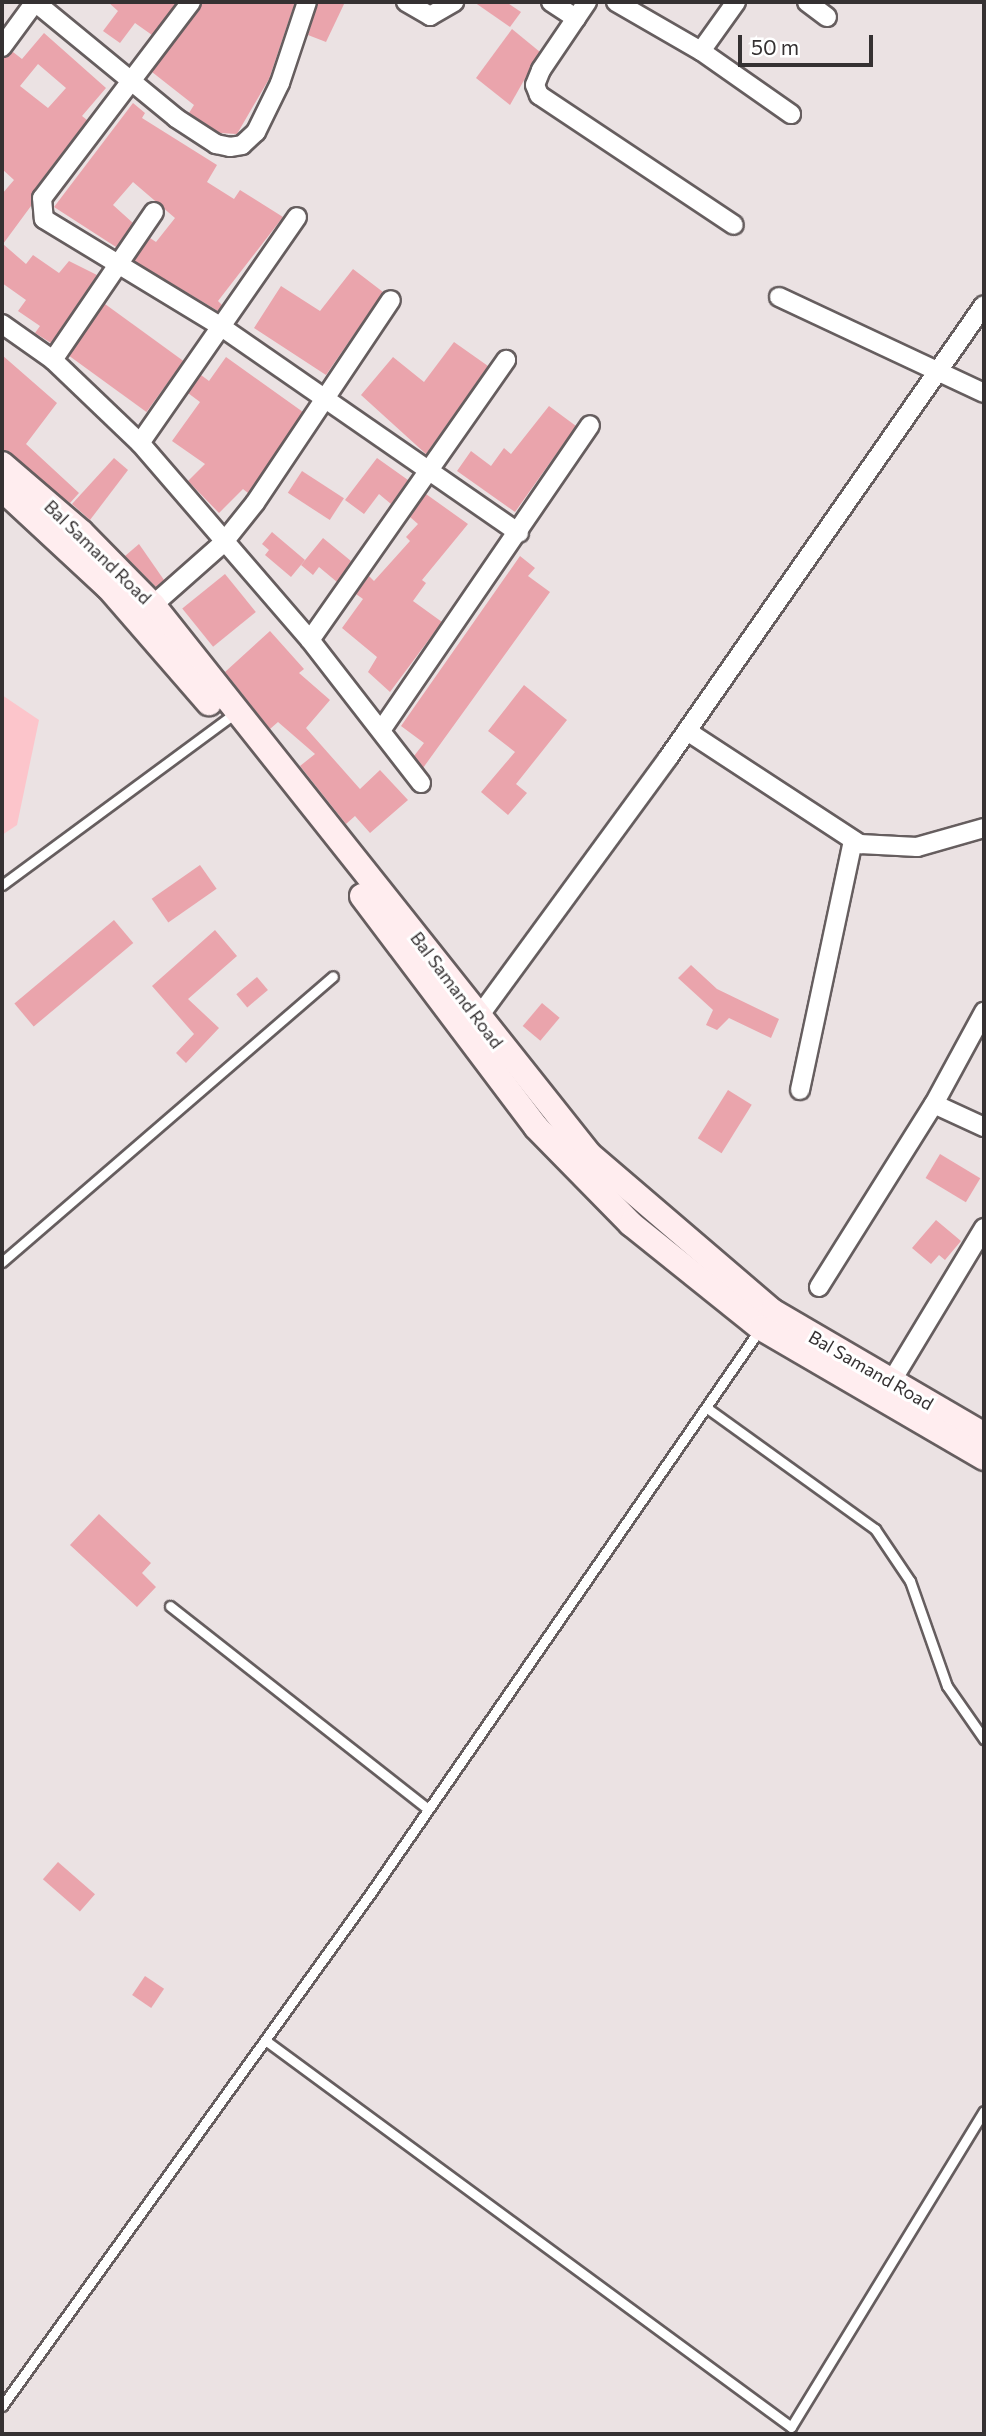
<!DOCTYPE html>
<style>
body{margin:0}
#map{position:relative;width:986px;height:2436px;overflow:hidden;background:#ebe2e3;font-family:Commissioner,sans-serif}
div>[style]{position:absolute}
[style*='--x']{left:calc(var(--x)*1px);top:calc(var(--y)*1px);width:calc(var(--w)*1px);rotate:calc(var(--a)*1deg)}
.green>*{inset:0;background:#fcc5cb}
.building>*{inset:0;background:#eaa4ac;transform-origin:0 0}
.roads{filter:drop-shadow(2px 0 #665e5f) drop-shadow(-2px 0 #665e5f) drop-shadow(0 2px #665e5f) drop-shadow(0 -2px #665e5f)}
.lane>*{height:9px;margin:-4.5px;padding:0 4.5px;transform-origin:4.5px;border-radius:4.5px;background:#fff}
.street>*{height:18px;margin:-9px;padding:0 9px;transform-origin:9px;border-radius:9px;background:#fff}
.secondary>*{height:24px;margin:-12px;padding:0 12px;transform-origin:12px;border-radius:12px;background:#ffedef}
span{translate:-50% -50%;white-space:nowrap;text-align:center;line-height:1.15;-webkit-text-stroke:6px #fff;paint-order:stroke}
.street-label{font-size:18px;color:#353132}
.frame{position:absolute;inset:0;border:4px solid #353132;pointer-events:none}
.scale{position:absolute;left:738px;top:35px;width:135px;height:32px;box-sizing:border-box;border:4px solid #353132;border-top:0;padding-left:9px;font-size:21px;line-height:24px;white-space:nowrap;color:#353132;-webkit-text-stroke:5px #fff;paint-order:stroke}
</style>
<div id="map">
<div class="green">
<div style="clip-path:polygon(2px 695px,39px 720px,17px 825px,2px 835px)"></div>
</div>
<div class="building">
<div style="clip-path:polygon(108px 2px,177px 2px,152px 35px,135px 23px,120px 43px,103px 31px,118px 11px)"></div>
<div style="clip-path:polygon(202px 2px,295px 2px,269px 79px,237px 134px,220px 133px,189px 113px,194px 105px,152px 72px)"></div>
<div style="clip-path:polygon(318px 2px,345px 2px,326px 42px,308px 35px)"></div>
<div style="clip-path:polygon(474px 2px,506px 2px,521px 12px,510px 27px)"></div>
<div style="clip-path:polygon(512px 29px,540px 52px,510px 105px,476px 78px)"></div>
<div style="clip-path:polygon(evenodd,44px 33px,106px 88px,82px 116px,87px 120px,33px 191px,31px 206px,3px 244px,26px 264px,33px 255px,59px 273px,69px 261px,97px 275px,51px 343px,35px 333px,40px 326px,18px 311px,26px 300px,2px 283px,2px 194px,14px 180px,2px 169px,2px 58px,13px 52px,22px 59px,44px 33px,38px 64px,66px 88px,48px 108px,20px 86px,38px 64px)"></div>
<div style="clip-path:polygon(133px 103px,145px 113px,142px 118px,217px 165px,207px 182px,234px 199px,240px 190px,283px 217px,218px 301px,222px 305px,218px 311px,134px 261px,150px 238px,156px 242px,175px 218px,133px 182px,113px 205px,133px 223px,116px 247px,54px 207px)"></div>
<div style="clip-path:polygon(353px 269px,383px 292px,326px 375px,254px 328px,281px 286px,320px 311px)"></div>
<div style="left:105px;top:304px;width:97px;height:63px;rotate:36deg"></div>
<div style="clip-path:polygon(454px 342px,488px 366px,426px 454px,361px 395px,393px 357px,424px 382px)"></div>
<div style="clip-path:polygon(2px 355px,57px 403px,26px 444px,79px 493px,70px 503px,2px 450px)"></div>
<div style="clip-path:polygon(226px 357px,303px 412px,248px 493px,243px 489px,219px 513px,188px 481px,205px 464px,172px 441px,200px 402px,188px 393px,201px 375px,209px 381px)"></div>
<div style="clip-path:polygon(549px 406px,576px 426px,515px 512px,457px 471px,471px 451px,491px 466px,504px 448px,511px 454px)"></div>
<div style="clip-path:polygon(114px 458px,128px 470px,90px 520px,72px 504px)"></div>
<div style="clip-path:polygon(377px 458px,408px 480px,391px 504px,379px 494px,364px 514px,345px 500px)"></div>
<div style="left:302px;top:471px;width:50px;height:26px;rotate:33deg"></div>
<div style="clip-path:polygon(426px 494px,468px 524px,422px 580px,426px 583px,413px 601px,442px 622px,390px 692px,368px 672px,377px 657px,342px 628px,363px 599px,356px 594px,369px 576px,374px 581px,410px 541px,406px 537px,418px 524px,410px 517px)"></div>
<div style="clip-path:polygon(272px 532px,305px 560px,291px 577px,265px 555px,269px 550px,262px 544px)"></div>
<div style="clip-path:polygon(323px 538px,351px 561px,337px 582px,319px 567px,313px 575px,301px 565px)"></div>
<div style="clip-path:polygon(139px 544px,164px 580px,156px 587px,125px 556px)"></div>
<div style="clip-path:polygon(520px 556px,535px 568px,528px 576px,550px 592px,423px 768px,414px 756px,424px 743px,401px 726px)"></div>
<div style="left:225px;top:574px;width:49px;height:55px;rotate:51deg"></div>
<div style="clip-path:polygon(270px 631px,304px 669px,299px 673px,330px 700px,306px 728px,360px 789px,380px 770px,408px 800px,370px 833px,355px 816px,346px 824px,300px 766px,315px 754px,278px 722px,270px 729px,225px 672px)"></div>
<div style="clip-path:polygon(524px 685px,567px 720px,516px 784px,527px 793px,508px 815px,481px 792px,515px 752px,488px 731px)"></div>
<div style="left:200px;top:865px;width:29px;height:59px;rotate:55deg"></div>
<div style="left:114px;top:920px;width:30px;height:130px;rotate:50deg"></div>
<div style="clip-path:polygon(215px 930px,237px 956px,188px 999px,219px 1028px,186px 1063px,176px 1053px,194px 1034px,152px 986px)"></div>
<div style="clip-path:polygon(691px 965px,717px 989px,779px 1019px,771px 1038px,729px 1018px,717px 1030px,706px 1025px,713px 1010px,678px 978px)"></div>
<div style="left:257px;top:977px;width:17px;height:27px;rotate:50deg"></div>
<div style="left:542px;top:1003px;width:23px;height:30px;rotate:40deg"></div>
<div style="left:728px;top:1090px;width:28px;height:57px;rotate:32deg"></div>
<div style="left:940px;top:1154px;width:47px;height:28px;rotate:31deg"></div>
<div style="clip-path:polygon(936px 1220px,961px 1241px,945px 1260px,939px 1255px,931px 1264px,912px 1248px)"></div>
<div style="clip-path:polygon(99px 1514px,151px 1563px,142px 1573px,156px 1587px,137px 1607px,70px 1545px)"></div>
<div style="left:58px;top:1862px;width:49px;height:23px;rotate:41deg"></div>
<div style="left:145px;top:1976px;width:23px;height:23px;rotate:34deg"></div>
</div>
<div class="roads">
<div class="lane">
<div style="--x:2;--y:885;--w:290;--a:-36.4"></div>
<div style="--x:2;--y:1262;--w:437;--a:-40.8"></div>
<div style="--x:707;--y:1408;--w:207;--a:35.8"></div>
<div style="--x:875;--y:1529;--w:63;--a:56.1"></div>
<div style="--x:910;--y:1581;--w:111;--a:70.6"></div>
<div style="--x:947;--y:1686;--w:65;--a:55.1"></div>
<div style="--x:170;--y:1606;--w:328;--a:38.2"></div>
<div style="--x:265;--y:2040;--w:653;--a:36.34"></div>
<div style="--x:791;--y:2427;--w:370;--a:-58.6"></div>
<div style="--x:2;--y:2406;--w:634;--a:-54.3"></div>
<div style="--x:372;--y:1891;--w:683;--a:-55.38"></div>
</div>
<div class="street">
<div style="--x:35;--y:2;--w:183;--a:39.4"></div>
<div style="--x:176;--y:118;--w:48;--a:33"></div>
<div style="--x:216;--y:144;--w:14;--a:12"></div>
<div style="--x:230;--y:147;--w:12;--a:-9"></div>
<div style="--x:242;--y:145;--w:19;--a:-43"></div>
<div style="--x:256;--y:132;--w:55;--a:-63.9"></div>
<div style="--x:280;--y:83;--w:85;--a:-71.6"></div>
<div style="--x:191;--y:2;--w:246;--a:127.2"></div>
<div style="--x:42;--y:198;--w:21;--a:85"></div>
<div style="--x:44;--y:219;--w:210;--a:31.3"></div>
<div style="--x:223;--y:328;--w:360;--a:34.7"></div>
<div style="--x:406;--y:2;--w:28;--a:30"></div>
<div style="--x:430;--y:16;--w:28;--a:-30"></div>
<div style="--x:551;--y:2;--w:30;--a:33"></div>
<div style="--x:587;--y:2;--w:82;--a:124.1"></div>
<div style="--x:541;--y:70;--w:16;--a:112"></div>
<div style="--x:535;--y:85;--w:11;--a:68"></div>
<div style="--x:539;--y:95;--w:234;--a:33.7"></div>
<div style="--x:616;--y:2;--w:98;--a:30"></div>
<div style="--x:736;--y:2;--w:60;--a:125.5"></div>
<div style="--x:701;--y:51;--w:110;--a:35"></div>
<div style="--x:807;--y:2;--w:25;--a:37"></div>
<div style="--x:2;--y:47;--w:56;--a:-53.7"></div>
<div style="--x:779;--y:297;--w:226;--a:25.1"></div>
<div style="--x:2;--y:324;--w:62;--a:35.2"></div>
<div style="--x:53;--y:360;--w:179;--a:-55.7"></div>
<div style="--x:53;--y:360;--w:120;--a:43.7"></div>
<div style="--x:140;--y:443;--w:260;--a:49.2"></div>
<div style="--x:310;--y:640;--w:181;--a:52.2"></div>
<div style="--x:140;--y:443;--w:275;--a:-55.2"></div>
<div style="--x:153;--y:605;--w:94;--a:-41.5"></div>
<div style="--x:223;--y:543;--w:51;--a:-51.3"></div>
<div style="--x:255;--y:503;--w:244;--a:-56.2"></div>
<div style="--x:310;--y:640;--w:342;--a:-55"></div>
<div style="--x:382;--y:729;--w:368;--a:-55.6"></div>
<div style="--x:687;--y:731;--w:207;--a:33.2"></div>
<div style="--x:860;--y:844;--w:57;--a:3"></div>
<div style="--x:917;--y:847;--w:70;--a:-15.8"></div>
<div style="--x:477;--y:1019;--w:323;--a:-53.8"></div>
<div style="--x:668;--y:758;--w:552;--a:-55.1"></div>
<div style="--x:800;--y:1090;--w:255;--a:-78"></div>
<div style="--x:934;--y:1104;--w:55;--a:24.7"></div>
<div style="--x:819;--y:1287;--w:216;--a:-57.9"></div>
<div style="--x:934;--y:1104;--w:105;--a:-61.5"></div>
<div style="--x:891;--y:1382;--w:180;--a:-58.9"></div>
</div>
<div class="secondary">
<div style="--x:2;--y:464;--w:104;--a:40.7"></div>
<div style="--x:81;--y:532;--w:103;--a:45.4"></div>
<div style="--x:153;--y:605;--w:701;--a:51.54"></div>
<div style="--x:589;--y:1154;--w:241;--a:40.6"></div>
<div style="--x:772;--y:1311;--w:246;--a:30.3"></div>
<div style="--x:2;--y:489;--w:144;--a:42.8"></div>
<div style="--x:108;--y:587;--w:154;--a:49"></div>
<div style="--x:362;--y:896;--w:289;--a:53"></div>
<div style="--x:536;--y:1127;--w:136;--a:45.6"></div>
<div style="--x:631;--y:1224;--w:166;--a:38.7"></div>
<div style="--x:761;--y:1328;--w:258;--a:30.2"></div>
</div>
</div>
<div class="street-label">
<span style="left:98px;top:552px;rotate:44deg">Bal Samand Road</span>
<span style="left:457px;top:990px;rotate:53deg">Bal Samand Road</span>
<span style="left:871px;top:1370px;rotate:30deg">Bal Samand Road</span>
</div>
<div class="frame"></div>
<div class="scale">50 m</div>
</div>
